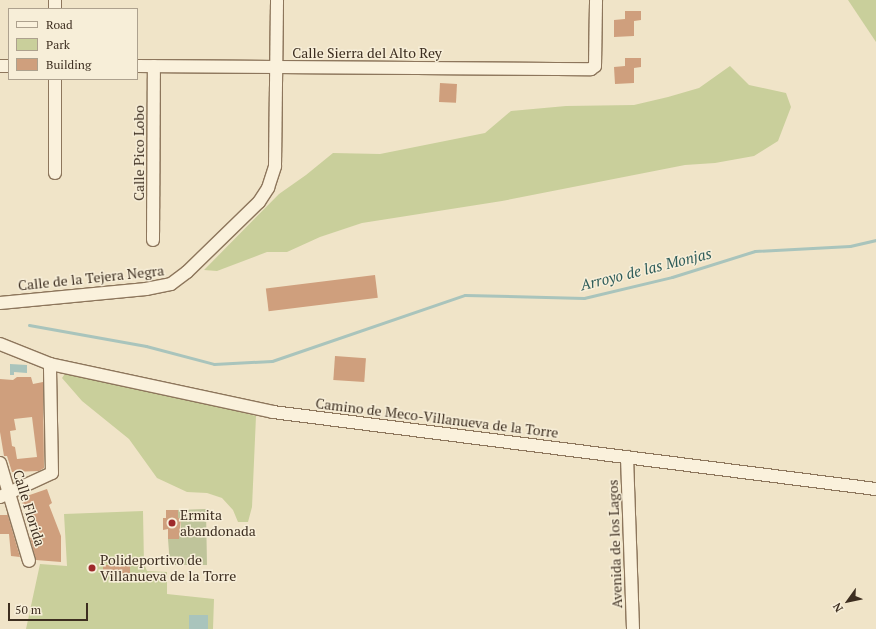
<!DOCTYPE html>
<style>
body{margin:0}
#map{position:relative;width:876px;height:629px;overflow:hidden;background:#f0e4c8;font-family:"PT Serif",serif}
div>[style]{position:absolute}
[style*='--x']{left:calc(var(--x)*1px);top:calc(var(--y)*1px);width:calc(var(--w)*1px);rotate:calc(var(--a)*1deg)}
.green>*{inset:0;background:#c9cf9b}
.cemetery>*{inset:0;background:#bfc49a}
.water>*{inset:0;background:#a9c4bc;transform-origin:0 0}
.stream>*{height:3px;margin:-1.5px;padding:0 1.5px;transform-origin:1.5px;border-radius:1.5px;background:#a9c4bc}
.building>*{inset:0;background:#cf9f7d;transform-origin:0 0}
.roads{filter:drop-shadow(1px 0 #8d765c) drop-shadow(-1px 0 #8d765c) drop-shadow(0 1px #8d765c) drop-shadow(0 -1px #8d765c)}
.minor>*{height:12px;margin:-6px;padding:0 6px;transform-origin:6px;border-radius:6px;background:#faf1dc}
.dots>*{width:11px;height:11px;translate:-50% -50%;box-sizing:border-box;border:2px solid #f7eed8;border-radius:50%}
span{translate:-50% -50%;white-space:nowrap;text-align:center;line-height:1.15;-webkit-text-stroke:3px #f7eed8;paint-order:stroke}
.street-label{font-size:14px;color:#3d2e20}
.poi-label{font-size:14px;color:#3d2e20}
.left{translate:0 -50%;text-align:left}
.water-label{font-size:15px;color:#2f5d5a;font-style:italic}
.legend{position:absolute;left:8px;top:8px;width:130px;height:72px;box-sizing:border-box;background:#f7eed8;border:1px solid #ada18e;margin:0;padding:5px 7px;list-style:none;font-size:12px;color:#3d2e20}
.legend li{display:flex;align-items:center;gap:8px;height:20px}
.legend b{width:20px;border:1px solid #ada18e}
.north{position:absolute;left:828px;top:581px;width:40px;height:40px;-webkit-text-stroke:3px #f7eed8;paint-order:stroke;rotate:237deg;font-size:11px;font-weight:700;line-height:16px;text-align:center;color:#3d2e20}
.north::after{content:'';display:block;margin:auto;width:14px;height:18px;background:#3d2e20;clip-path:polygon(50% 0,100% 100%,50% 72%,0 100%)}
.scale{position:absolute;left:8px;top:603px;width:80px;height:18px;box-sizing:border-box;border:2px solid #3d2e20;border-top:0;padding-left:5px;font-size:12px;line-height:14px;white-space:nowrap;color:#3d2e20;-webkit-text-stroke:3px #f7eed8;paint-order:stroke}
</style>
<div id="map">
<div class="green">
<div style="clip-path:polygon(848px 0,876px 0,876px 42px)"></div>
<div style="clip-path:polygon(730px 66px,749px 85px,786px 93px,791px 107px,778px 141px,754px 156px,715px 163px,685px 165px,502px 201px,362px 223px,320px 237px,287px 252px,267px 252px,217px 271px,204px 270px,279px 194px,306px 175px,333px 153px,380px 154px,485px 133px,511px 111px,566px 106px,634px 105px,668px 97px,699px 88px)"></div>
<div style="clip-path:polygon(69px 368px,256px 416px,252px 507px,248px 522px,238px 522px,233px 510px,222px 498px,207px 493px,187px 492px,157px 478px,129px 439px,82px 401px,62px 378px)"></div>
<div style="clip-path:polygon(143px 511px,144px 564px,147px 571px,167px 572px,167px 594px,214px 599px,213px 629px,26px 629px,40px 564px,67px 566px,64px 514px)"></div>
</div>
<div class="cemetery">
<div style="clip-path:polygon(206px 509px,207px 565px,170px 565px,168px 539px,179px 539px,179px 529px,181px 529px,181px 518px,178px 518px,178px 510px)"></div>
</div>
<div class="water">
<div style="clip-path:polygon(10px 364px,27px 365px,27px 373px,14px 372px,14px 375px,10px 375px)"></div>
<div style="left:189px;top:615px;width:19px;height:14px"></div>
</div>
<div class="stream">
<div style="--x:29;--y:325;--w:119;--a:10.2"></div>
<div style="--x:146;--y:346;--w:70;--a:14.8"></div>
<div style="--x:214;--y:364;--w:58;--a:-3"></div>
<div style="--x:272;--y:361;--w:204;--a:-18.9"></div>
<div style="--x:465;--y:295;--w:119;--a:1.4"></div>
<div style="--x:584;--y:298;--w:90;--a:-13.4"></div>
<div style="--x:672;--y:277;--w:87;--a:-17.4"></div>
<div style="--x:755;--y:251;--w:95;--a:-3"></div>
<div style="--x:850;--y:246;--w:27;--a:-13"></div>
</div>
<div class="building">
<div style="clip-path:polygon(625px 11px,641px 11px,641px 20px,634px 21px,634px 36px,614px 37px,614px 20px,625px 19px)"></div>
<div style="clip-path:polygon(625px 58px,641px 58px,641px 67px,634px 68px,634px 83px,615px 84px,614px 67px,625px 66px)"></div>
<div style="left:440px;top:83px;width:17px;height:19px;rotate:3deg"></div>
<div style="left:375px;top:275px;width:23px;height:110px;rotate:83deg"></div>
<div style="left:335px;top:356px;width:31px;height:24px;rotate:4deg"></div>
<div style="clip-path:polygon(evenodd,17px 377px,31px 377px,33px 384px,43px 382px,44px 468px,39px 471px,12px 472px,7px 456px,4px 456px,0 432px,0 379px,13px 380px,17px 377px,32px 417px,37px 457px,17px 459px,15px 447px,12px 446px,10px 431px,16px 430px,14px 419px,32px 417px)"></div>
<div style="clip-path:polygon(47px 489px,52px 503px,49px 505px,61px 536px,61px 562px,36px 560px,30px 538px,38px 535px,27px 507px,24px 508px,21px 498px)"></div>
<div style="clip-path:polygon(166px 510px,178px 510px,178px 518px,181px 518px,179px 539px,168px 539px,168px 529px,163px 530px,163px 518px,166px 518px)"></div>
<div style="clip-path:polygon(7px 512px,20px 557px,11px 556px,9px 534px,0 534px,0 515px,7px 515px)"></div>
<div style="left:103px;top:565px;width:27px;height:11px"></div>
</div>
<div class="roads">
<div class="minor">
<div style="--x:55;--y:0;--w:9;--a:90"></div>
<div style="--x:0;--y:66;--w:9;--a:0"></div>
<div style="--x:137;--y:66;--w:454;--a:0.4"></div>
<div style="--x:591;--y:69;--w:5;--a:-37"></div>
<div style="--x:595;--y:66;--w:66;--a:-89.1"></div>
<div style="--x:55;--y:173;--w:94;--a:-90"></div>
<div style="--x:153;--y:240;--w:174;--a:-89.7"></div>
<div style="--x:0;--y:303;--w:147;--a:-5.5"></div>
<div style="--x:146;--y:289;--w:25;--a:-11"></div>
<div style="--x:171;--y:284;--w:20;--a:-37"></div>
<div style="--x:187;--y:272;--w:100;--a:-44.2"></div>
<div style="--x:259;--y:202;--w:17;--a:-57"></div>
<div style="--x:268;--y:188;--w:23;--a:-72"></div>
<div style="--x:275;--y:166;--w:166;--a:-89.3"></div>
<div style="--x:0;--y:344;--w:54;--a:21.8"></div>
<div style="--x:50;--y:364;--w:228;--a:12.1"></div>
<div style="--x:273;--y:412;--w:608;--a:7.28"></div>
<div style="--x:627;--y:457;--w:172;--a:88"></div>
<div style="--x:0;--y:463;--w:102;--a:73.5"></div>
<div style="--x:0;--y:497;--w:57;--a:-24.8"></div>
<div style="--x:52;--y:473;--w:109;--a:-91.1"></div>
</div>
</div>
<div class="dots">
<div style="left:172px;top:523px;background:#9e2a2b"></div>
<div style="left:92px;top:568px;background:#9e2a2b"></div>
</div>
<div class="street-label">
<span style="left:367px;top:53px">Calle Sierra del Alto Rey</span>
<span style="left:139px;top:153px;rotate:-90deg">Calle Pico Lobo</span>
<span style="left:91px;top:278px;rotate:-6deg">Calle de la Tejera Negra</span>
<span style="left:437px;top:418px;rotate:7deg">Camino de Meco-Villanueva de la Torre</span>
<span style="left:29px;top:508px;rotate:73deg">Calle Florida</span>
<span style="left:615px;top:544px;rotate:-92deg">Avenida de los Lagos</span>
</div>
<div class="poi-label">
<span class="left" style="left:180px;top:523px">Ermita<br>abandonada</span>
<span class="left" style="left:100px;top:568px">Polideportivo de<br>Villanueva de la Torre</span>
</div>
<div class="water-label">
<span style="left:646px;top:269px;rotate:-14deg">Arroyo de las Monjas</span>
</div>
<ul class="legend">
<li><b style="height:5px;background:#faf1dc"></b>Road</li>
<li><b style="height:11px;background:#c9cf9b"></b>Park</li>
<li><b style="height:11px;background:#cf9f7d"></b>Building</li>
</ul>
<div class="north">N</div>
<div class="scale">50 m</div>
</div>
